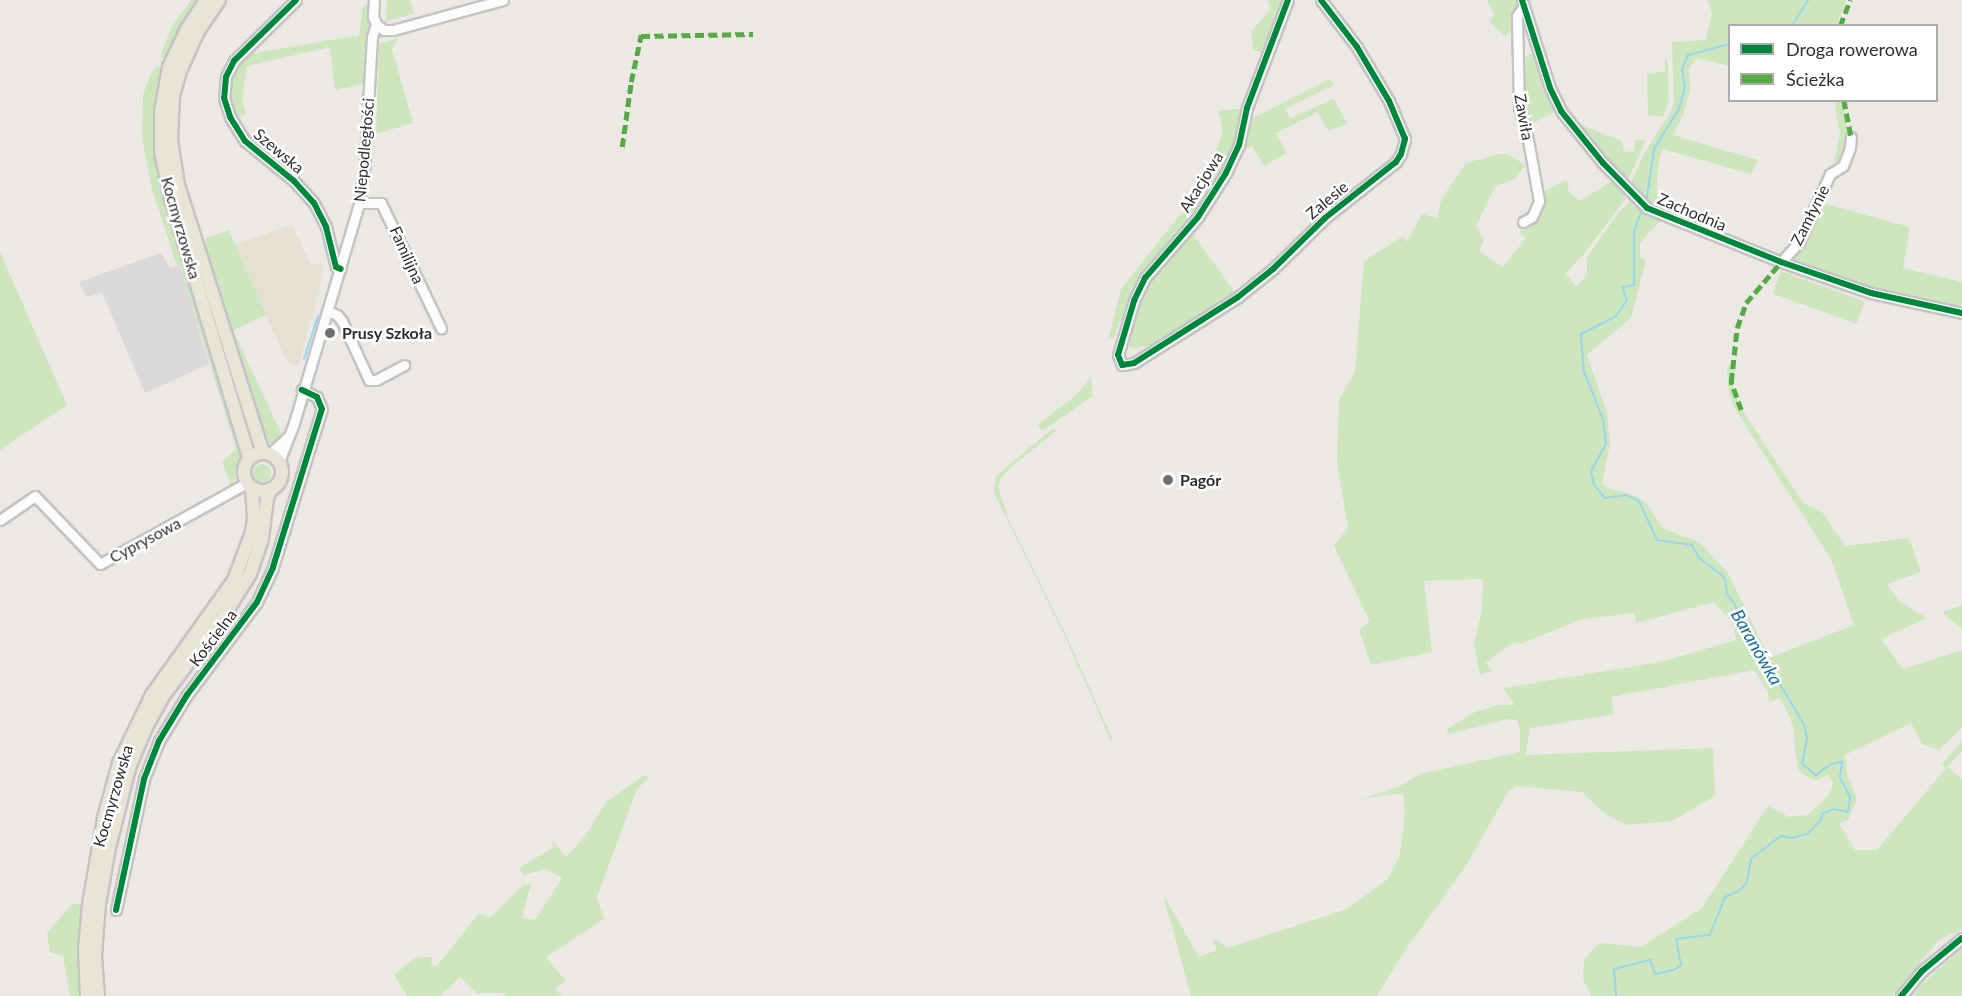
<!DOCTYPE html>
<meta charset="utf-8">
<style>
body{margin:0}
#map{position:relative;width:1962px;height:996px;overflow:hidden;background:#ece8e4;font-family:Lato,sans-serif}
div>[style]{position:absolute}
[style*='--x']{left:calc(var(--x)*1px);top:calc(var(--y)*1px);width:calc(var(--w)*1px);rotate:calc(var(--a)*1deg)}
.industrial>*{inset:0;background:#dcd9db}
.education>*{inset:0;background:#e6e0d3}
.green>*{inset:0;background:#cee6be;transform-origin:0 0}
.round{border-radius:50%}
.stream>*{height:2px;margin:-1px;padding:0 1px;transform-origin:1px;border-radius:1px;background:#99d6ec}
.roads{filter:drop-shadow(2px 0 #c5c4c5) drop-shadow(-2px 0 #c5c4c5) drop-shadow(0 2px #c5c4c5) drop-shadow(0 -2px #c5c4c5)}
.minor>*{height:9px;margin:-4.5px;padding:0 4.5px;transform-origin:4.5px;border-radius:4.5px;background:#fcfcfb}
.major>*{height:12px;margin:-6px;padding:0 6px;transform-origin:6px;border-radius:6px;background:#e8e4d6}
.major>.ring{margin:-6px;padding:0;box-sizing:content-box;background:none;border:12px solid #e8e4d6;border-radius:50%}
.quiet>*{height:4.5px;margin-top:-2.25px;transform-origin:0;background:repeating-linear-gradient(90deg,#54ab44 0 9px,transparent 0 13.5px)}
.cycleway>*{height:6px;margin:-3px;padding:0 3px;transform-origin:3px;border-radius:3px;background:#00873e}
.dots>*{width:16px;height:16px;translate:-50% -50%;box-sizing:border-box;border:3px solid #fff;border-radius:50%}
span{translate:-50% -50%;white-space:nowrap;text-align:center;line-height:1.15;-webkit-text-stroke:5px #fff;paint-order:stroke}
.street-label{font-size:16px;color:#2e2e2e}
.poi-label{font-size:16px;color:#2e2e2e;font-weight:700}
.left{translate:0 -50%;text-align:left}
.water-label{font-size:18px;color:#0d6fa3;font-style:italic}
.legend{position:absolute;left:1728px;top:24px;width:210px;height:78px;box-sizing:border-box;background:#fff;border:2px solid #ababab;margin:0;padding:8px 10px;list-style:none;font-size:18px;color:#2e2e2e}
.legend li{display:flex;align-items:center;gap:12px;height:30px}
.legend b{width:30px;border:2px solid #ababab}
</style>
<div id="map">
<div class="industrial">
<div style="clip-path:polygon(161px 253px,170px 268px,180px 266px,209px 364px,145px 393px,102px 293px,86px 297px,79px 282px)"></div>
</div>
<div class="education">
<div style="clip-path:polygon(292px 224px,311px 265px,323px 263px,321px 283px,298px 367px,293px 366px,284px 356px,236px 245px)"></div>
</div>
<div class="green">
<div style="clip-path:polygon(191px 0,199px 0,179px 31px,168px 58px,160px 57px,172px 26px)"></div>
<div style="clip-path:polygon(387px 0,410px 0,414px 14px,386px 21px)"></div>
<div style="clip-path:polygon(1268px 0,1286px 0,1264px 53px,1253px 50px,1251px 32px,1270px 10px)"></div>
<div style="clip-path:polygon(1487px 0,1517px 0,1519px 8px,1516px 24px,1505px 36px,1489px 22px,1494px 15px)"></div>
<div style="clip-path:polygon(1707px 0,1846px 0,1837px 25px,1730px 26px,1729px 66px,1697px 58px,1689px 68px,1690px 90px,1683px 115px,1673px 135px,1758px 160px,1751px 174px,1662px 149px,1657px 172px,1657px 208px,1637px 193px,1631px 183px,1645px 152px,1670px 113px,1674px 102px,1672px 42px,1706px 40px,1712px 13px)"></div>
<div style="clip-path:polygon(363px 5px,369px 5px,365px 84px,335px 90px,330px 47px,247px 66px,242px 99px,246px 114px,234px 118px,230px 98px,231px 79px,245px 55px,359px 35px)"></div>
<div style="clip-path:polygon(399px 38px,392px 49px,413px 123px,376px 134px,379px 44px)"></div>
<div style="clip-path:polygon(1536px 51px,1556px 111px,1526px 127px,1520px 106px,1519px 60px)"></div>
<div style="clip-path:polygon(1665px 56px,1668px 64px,1669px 102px,1663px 117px,1648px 115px,1647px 74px,1665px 71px)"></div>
<div style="clip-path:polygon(156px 67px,160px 67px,163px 72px,159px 84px,154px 138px,159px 181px,243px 452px,237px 464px,235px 480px,231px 486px,222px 462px,236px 449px,180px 266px,177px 266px,152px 189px,142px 138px,143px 95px,151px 73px)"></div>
<div style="clip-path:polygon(1330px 79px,1334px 85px,1285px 109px,1290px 118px,1334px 99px,1347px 124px,1328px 131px,1318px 112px,1276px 133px,1287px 153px,1264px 166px,1252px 146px,1246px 149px,1235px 170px,1233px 166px,1249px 120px)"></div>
<div style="clip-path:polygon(1834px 101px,1843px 101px,1848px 139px,1841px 164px,1833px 170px,1840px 134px)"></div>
<div style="clip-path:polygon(1244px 108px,1234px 148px,1223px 171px,1196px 214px,1165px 249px,1127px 314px,1119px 323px,1114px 338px,1109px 337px,1121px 289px,1186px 207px,1212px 162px,1223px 131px,1218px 111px)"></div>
<div style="clip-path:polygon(1564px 108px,1575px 116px,1579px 124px,1622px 141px,1624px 152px,1634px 151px,1635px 140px,1646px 140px,1629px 178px,1622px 179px)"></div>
<div style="clip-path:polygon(1499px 154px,1508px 154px,1525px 165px,1515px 179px,1495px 186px,1476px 227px,1484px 240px,1479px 251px,1503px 267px,1526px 238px,1519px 231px,1536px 222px,1532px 218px,1539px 193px,1567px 180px,1569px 193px,1580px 201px,1612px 181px,1626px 198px,1584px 254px,1565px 274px,1577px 287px,1587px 274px,1587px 257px,1615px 217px,1629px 202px,1660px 221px,1640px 243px,1640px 257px,1646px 261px,1631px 318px,1587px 355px,1607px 413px,1610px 445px,1602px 483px,1607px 488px,1636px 496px,1647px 504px,1662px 528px,1699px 542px,1728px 573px,1769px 658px,1854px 625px,1831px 559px,1735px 409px,1729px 394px,1727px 371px,1727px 367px,1736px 363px,1733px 387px,1741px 408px,1803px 503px,1822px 512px,1845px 546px,1909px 538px,1921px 572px,1887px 584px,1899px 601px,1927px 618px,1881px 639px,1903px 669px,1962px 650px,1962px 727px,1939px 750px,1922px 744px,1911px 723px,1845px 755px,1847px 774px,1857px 799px,1848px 820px,1839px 823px,1855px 850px,1877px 850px,1947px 767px,1941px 764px,1962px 742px,1962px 751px,1947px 767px,1962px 779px,1962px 929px,1939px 940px,1893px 996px,1591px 996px,1583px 979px,1584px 960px,1596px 946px,1603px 943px,1641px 947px,1702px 908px,1768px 806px,1789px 817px,1808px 815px,1828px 796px,1833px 784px,1829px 775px,1815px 781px,1799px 772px,1795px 751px,1794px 729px,1788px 713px,1780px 698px,1769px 702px,1768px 692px,1754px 670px,1611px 697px,1614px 714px,1530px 728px,1526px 755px,1713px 748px,1715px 796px,1672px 821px,1627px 825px,1605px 814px,1582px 792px,1516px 786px,1508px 792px,1467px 864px,1404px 952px,1377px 996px,1191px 996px,1163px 894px,1199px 957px,1217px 950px,1213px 940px,1215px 939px,1228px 948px,1347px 909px,1388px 879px,1399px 857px,1401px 847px,1405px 814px,1403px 793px,1361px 799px,1400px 786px,1420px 774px,1520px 752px,1520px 730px,1517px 720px,1508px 719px,1448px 734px,1447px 729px,1475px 712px,1498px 705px,1515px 705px,1503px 688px,1660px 662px,1736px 640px,1733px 623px,1714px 602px,1636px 623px,1634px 613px,1583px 619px,1520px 644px,1514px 642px,1486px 663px,1492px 671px,1480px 675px,1474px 644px,1482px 609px,1483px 579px,1424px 581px,1432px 652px,1371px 665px,1359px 630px,1370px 622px,1334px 546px,1348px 528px,1337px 463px,1339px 400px,1355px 372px,1364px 261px,1403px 236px,1407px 242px,1422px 214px,1437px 218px,1442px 198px,1466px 163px)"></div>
<div style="clip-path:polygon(1822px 203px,1910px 227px,1903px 268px,1962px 282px,1962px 309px,1871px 289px,1790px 260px)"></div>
<div style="clip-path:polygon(229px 230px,266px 315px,233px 330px,282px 435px,274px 443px,268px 443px,260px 429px,204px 239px)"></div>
<div style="clip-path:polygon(1190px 230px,1236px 294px,1158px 345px,1132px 348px,1126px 343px,1131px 319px,1150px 277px)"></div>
<div style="clip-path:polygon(0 252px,67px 405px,0 450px)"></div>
<div style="left:1781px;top:271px;width:89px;height:24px;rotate:20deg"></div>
<div style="clip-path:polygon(1091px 377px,1093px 396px,1042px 431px,1037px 425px,1075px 396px)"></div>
<div style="clip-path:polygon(1053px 428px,1056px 431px,1012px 466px,1001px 478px,998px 487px,1009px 520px,1067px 637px,1113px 740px,1111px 741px,1067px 641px,994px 493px,996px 476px)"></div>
<div class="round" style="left:253px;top:464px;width:18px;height:18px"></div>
<div style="clip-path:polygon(1962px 605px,1962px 629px,1942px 612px)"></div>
<div style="clip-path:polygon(645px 775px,648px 779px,637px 789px,597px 897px,604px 919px,546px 957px,566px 981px,555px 988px,561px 996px,505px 996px,503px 993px,477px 993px,460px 977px,440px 996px,407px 996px,394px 975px,415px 958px,432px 957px,431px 965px,437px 966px,479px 913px,490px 918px,523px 885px,531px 884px,522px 918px,535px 920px,562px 878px,546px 869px,523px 875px,519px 868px,554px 847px,551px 839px,566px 857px,585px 836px,607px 801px)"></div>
<div style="clip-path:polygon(72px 904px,84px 905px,78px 953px,83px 996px,70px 996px,63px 956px,50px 952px,47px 933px)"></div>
<div style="clip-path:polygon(1962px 949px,1962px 996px,1913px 996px,1924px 982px)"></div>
</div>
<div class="stream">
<div style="--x:1792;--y:26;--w:31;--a:-58"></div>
<div style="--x:1646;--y:203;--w:55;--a:-81.6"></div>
<div style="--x:1654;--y:149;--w:47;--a:-58"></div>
<div style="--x:1679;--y:109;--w:23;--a:-75"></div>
<div style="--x:1685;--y:87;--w:18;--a:-99"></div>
<div style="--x:1682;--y:69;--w:15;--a:-67"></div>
<div style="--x:1688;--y:55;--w:43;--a:-14.7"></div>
<div style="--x:304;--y:359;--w:45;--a:-72"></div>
<div style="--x:1616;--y:996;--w:27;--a:-94"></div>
<div style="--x:1614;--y:969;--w:37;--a:-14"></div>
<div style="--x:1650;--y:960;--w:15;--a:70"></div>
<div style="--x:1655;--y:974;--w:19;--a:-12"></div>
<div style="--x:1674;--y:970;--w:9;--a:-36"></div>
<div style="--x:1681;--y:965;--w:26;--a:-101"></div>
<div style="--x:1676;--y:939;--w:34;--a:-7"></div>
<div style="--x:1710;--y:935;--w:41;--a:-68.5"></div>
<div style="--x:1725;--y:897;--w:15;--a:-23"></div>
<div style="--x:1739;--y:891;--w:12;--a:-48"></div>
<div style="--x:1747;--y:882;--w:23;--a:-80"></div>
<div style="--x:1751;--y:859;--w:37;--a:-38"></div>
<div style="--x:1780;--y:836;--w:12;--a:9"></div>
<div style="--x:1792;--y:838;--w:16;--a:-15"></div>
<div style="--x:1807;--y:834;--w:20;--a:-45"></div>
<div style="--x:1821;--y:820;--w:6;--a:-81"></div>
<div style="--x:1822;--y:814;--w:13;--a:-23"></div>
<div style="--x:1834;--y:809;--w:14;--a:12"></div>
<div style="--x:1848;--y:812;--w:15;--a:-82"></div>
<div style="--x:1850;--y:797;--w:22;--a:-117"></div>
<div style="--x:1840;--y:777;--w:15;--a:-82"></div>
<div style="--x:1842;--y:762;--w:11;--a:170"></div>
<div style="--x:1831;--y:764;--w:19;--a:144"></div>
<div style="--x:1816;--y:775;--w:18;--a:-142"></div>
<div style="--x:1802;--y:764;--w:26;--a:-79"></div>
<div style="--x:1807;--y:738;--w:13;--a:-103"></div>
<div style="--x:1804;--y:725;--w:48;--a:-120.3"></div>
<div style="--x:1780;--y:684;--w:55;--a:-125.4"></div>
<div style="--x:1748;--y:639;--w:39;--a:-111"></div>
<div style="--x:1734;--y:603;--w:11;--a:-128"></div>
<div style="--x:1727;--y:594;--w:16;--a:-97"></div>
<div style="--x:1725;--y:578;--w:33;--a:-142"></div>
<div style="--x:1699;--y:558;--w:15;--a:-118"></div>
<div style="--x:1692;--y:545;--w:35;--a:-172"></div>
<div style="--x:1657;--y:540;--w:43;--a:-114.8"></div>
<div style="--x:1639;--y:501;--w:14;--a:-155"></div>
<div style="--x:1626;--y:495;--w:21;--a:172"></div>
<div style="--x:1605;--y:498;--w:17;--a:-130"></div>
<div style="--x:1594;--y:485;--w:14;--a:-102"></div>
<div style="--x:1591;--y:471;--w:31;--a:-61"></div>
<div style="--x:1606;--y:444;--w:25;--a:-97"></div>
<div style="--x:1603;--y:419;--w:51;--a:-112"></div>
<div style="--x:1584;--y:372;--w:38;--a:-95"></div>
<div style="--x:1581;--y:334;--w:39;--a:-27"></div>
<div style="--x:1616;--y:316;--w:19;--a:-55"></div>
<div style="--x:1627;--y:300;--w:14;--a:-111"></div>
<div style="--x:1622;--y:287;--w:12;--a:-9"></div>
<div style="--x:1634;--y:285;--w:54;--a:-90"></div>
<div style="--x:1634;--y:231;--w:25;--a:-69"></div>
</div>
<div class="roads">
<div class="minor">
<div style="--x:296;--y:0;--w:87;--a:135.5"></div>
<div style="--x:234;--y:61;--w:18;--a:117"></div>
<div style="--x:226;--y:77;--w:21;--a:95"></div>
<div style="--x:224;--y:98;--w:20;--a:72"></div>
<div style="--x:230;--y:117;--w:28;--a:58"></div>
<div style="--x:245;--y:141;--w:63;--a:39.2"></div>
<div style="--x:294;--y:181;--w:30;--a:48"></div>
<div style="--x:314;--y:203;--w:27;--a:63"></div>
<div style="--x:326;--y:227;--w:41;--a:76"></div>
<div style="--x:336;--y:267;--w:5;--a:22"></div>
<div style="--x:1288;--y:0;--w:116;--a:110.8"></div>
<div style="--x:1247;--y:108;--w:38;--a:102"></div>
<div style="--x:1239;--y:145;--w:31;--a:115"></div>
<div style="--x:1226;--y:173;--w:52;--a:122.5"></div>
<div style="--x:1198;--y:217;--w:81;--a:131"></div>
<div style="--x:1145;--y:278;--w:25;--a:116"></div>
<div style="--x:1134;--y:301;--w:56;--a:106.5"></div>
<div style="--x:1118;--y:355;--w:11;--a:68"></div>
<div style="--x:1122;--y:365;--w:12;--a:-9"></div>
<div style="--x:1134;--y:363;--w:123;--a:-32.4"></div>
<div style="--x:1238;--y:297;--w:45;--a:-38.7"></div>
<div style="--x:1273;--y:269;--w:73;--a:-44.4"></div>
<div style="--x:1325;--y:218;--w:90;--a:-38.3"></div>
<div style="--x:1396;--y:162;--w:9;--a:-58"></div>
<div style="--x:1401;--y:154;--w:16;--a:-75"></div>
<div style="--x:1405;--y:139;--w:41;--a:-112.8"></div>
<div style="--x:1389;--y:101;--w:63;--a:-120.7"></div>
<div style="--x:1357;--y:47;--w:59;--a:-127.5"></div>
<div style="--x:1522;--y:0;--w:92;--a:72.3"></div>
<div style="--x:1550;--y:88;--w:25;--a:64"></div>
<div style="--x:1561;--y:111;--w:67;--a:51.1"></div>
<div style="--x:1603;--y:163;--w:63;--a:45.6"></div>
<div style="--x:1647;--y:208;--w:144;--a:21.9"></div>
<div style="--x:1781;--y:262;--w:95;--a:19"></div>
<div style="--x:1871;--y:293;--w:93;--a:12.4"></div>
<div style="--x:376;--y:24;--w:10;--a:37"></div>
<div style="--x:384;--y:30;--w:9;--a:0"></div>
<div style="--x:393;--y:30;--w:114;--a:-15.3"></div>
<div style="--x:359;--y:203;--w:22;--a:0"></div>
<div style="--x:381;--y:203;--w:139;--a:64.4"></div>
<div style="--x:1523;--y:222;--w:10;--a:-29"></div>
<div style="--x:1532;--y:217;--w:17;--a:-66"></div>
<div style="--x:1539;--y:201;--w:62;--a:-100.2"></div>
<div style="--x:1528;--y:140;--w:34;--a:-105"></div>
<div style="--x:1519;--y:107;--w:91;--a:-91.3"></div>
<div style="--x:1517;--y:16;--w:12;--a:-55"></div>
<div style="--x:1781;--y:262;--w:27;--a:-48"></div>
<div style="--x:1799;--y:242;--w:75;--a:-65.5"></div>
<div style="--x:1830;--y:174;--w:15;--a:-32"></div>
<div style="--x:1843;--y:166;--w:19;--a:-69"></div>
<div style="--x:1850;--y:148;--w:11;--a:-85"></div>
<div style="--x:328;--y:311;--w:10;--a:24"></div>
<div style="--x:337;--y:315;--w:8;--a:50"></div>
<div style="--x:342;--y:321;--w:65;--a:65.4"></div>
<div style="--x:369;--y:380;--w:7;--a:0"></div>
<div style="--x:376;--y:380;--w:32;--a:-28"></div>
<div style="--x:269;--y:454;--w:25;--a:-42"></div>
<div style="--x:279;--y:462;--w:42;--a:-69"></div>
<div style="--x:294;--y:423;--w:229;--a:-73.5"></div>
<div style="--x:359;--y:203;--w:31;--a:-81"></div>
<div style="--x:364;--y:172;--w:135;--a:-86.6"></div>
<div style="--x:372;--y:37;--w:14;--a:-73"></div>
<div style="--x:376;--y:24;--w:8;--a:-113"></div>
<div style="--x:373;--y:17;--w:17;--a:-87"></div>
<div style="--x:0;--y:520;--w:42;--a:-34.4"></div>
<div style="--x:35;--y:496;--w:94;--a:46.3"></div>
<div style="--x:100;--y:564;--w:168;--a:-28.9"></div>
<div style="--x:116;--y:910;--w:134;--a:-77.9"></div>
<div style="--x:144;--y:779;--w:41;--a:-68.5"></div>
<div style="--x:159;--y:741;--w:54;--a:-58.7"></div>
<div style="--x:187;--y:695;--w:116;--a:-53"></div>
<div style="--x:257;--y:602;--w:38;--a:-65"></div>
<div style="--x:273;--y:567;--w:165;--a:-72.8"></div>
<div style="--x:322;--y:409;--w:13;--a:-113"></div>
<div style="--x:317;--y:397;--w:17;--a:-155"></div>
<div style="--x:1901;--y:996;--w:33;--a:-50"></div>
<div style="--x:1922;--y:971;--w:52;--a:-39.5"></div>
</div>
<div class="major">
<div style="--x:206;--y:0;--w:35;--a:123"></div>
<div style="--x:187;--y:29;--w:42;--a:115.3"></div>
<div style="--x:169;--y:67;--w:46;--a:100.1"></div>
<div style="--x:161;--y:112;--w:40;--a:90"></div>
<div style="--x:161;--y:152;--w:48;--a:78"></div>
<div style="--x:171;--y:199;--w:270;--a:73.2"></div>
<div style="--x:219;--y:0;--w:37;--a:124"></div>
<div style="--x:198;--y:31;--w:44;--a:114.2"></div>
<div style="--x:180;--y:71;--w:25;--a:106"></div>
<div style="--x:173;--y:95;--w:45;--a:92.5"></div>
<div style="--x:171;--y:140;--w:46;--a:81.2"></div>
<div style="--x:178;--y:185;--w:281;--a:72.4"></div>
<div class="ring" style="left:244px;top:453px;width:26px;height:26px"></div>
<div style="--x:87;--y:996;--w:47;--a:-92.4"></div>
<div style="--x:85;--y:949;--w:45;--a:-84.9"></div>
<div style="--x:89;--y:904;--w:87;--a:-80.1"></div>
<div style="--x:104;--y:818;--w:57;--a:-74.7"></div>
<div style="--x:119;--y:763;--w:76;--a:-64.1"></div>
<div style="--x:152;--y:695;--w:141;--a:-54.5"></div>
<div style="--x:234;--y:580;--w:51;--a:-69.4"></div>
<div style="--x:252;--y:532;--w:15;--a:-82"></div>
<div style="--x:254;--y:517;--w:29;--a:-94"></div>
<div style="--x:98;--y:996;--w:40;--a:-94.3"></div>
<div style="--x:95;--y:956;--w:52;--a:-85.6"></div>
<div style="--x:99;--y:904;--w:57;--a:-79.9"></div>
<div style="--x:109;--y:848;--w:82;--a:-76"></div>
<div style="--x:129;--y:768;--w:44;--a:-67.5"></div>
<div style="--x:146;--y:727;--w:35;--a:-61"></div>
<div style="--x:163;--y:696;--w:103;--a:-52.9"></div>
<div style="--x:225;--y:614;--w:47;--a:-58"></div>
<div style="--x:250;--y:574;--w:37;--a:-71"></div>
<div style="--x:262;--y:539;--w:41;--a:-83"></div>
<div style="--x:267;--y:498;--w:10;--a:-66"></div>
</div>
</div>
<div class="quiet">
<div style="--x:1840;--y:26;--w:28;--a:-69"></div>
<div style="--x:641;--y:36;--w:112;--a:-1"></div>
<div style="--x:1844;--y:100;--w:38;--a:79"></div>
<div style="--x:622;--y:147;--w:66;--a:-82.1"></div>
<div style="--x:631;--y:82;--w:48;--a:-78"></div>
<div style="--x:1741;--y:410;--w:30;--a:-110"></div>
<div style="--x:1731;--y:382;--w:54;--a:-83.7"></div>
<div style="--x:1737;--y:328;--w:27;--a:-70"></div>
<div style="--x:1746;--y:303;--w:54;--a:-49.5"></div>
</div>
<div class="cycleway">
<div style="--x:296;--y:0;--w:87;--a:135.5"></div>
<div style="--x:234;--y:61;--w:18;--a:117"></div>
<div style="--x:226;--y:77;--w:21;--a:95"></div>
<div style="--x:224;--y:98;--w:20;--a:72"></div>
<div style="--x:230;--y:117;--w:28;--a:58"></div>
<div style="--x:245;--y:141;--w:63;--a:39.2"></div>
<div style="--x:294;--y:181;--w:30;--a:48"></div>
<div style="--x:314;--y:203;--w:27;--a:63"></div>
<div style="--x:326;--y:227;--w:41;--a:76"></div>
<div style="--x:336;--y:267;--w:5;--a:22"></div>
<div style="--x:1288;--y:0;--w:116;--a:110.8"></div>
<div style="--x:1247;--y:108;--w:38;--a:102"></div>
<div style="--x:1239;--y:145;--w:31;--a:115"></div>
<div style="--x:1226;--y:173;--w:52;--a:122.5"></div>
<div style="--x:1198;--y:217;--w:81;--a:131"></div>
<div style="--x:1145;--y:278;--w:25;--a:116"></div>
<div style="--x:1134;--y:301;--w:56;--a:106.5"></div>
<div style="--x:1118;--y:355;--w:11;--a:68"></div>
<div style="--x:1122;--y:365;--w:12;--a:-9"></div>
<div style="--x:1134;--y:363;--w:123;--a:-32.4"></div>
<div style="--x:1238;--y:297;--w:45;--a:-38.7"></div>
<div style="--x:1273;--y:269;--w:73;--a:-44.4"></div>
<div style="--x:1325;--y:218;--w:90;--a:-38.3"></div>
<div style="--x:1396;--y:162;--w:9;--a:-58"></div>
<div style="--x:1401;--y:154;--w:16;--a:-75"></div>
<div style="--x:1405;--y:139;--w:41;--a:-112.8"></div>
<div style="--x:1389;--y:101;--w:63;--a:-120.7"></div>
<div style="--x:1357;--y:47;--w:59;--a:-127.5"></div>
<div style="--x:1522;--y:0;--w:92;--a:72.3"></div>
<div style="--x:1550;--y:88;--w:25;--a:64"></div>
<div style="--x:1561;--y:111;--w:67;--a:51.1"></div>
<div style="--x:1603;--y:163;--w:63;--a:45.6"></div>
<div style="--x:1647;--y:208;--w:144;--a:21.9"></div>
<div style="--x:1781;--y:262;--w:95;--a:19"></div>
<div style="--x:1871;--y:293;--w:93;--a:12.4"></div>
<div style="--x:116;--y:910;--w:134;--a:-77.9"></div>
<div style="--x:144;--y:779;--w:41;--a:-68.5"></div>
<div style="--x:159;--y:741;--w:54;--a:-58.7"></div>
<div style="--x:187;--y:695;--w:116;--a:-53"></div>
<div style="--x:257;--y:602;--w:38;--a:-65"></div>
<div style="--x:273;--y:567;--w:165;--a:-72.8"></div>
<div style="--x:322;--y:409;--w:13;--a:-113"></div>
<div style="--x:317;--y:397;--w:17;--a:-155"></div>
<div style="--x:1901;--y:996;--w:33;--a:-50"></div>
<div style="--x:1922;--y:971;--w:52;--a:-39.5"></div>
</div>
<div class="dots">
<div style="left:330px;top:333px;background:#706f6e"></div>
<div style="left:1168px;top:480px;background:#706f6e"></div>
</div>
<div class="street-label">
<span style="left:1524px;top:117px;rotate:80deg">Zawiła</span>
<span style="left:364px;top:150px;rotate:-85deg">Niepodległości</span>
<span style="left:279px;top:151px;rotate:40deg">Szewska</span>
<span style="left:1201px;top:182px;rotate:-58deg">Akacjowa</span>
<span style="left:1327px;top:200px;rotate:-40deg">Zalesie</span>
<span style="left:1692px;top:212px;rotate:23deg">Zachodnia</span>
<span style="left:1810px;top:215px;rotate:-63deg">Zamłynie</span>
<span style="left:181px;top:228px;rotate:74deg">Kocmyrzowska</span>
<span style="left:407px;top:255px;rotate:66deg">Familijna</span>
<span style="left:145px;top:540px;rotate:-28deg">Cyprysowa</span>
<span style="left:213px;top:638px;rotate:-53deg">Kościelna</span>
<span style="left:113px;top:796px;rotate:-74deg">Kocmyrzowska</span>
</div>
<div class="poi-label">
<span class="left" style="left:342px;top:333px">Prusy Szkoła</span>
<span class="left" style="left:1180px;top:480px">Pagór</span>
</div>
<div class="water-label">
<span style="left:1757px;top:647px;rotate:60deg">Baranówka</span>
</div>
<ul class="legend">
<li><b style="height:8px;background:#00873e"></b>Droga rowerowa</li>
<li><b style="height:8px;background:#54ab44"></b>Ścieżka</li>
</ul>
</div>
